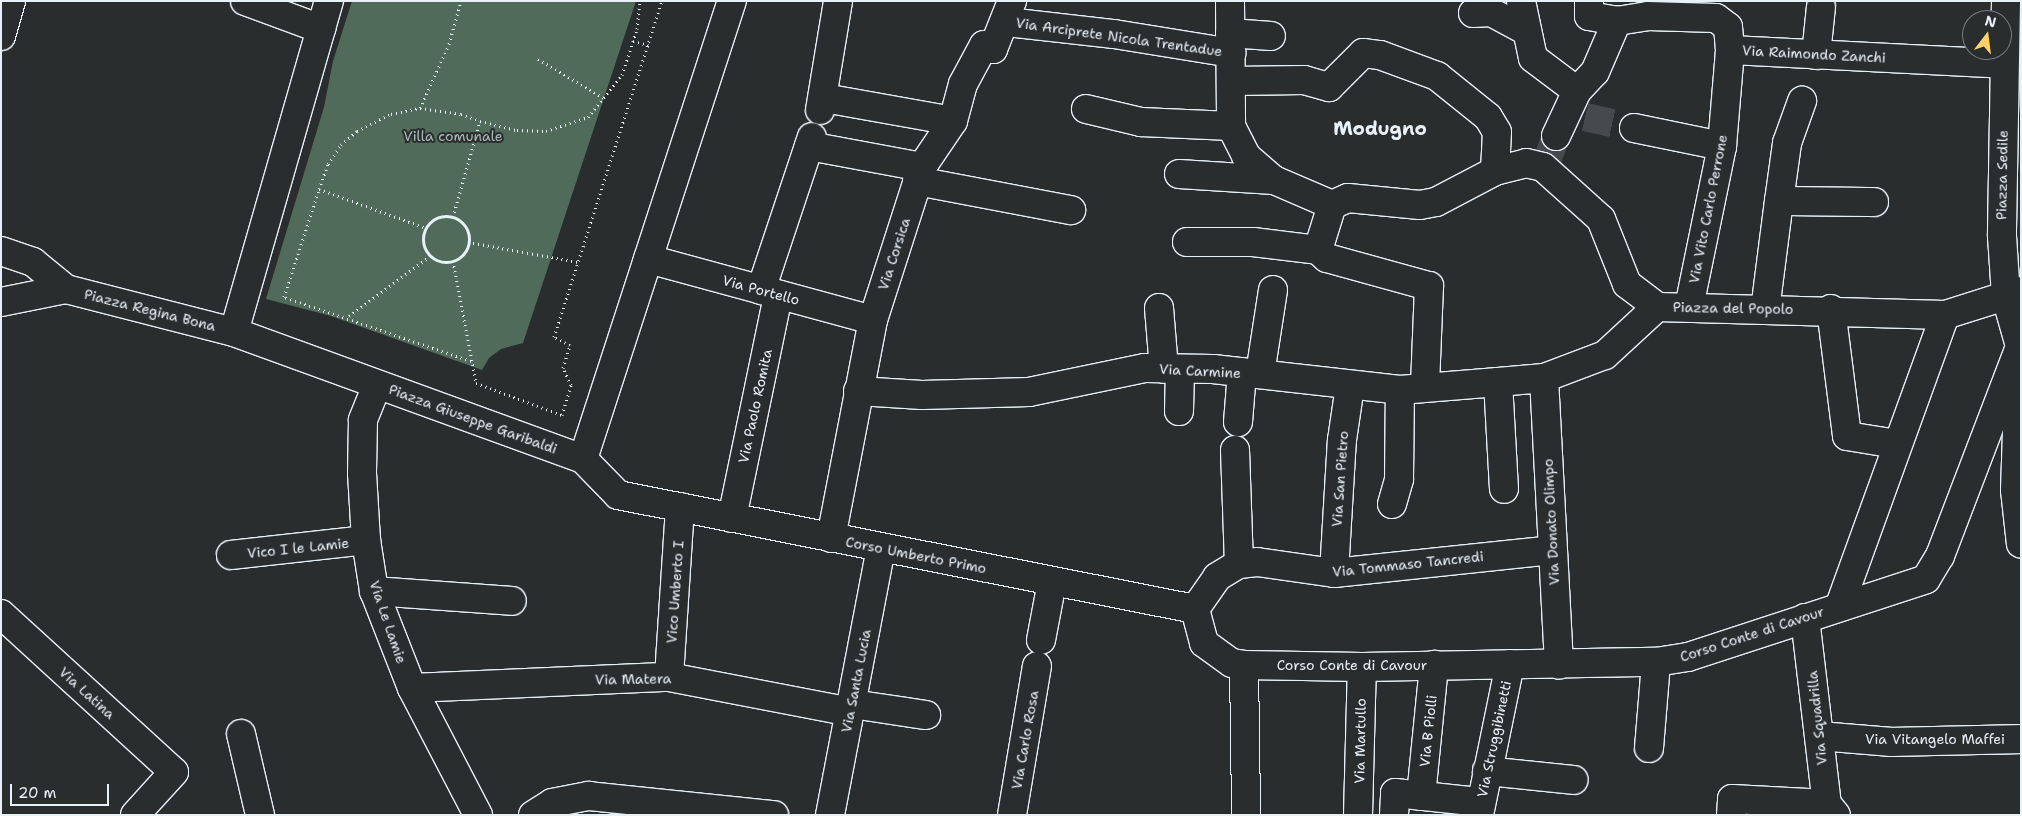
<!DOCTYPE html>
<style>
body{margin:0}
#map{position:relative;width:2022px;height:816px;overflow:hidden;background:#2a2d2e;font-family:"Shantell Sans",sans-serif}
div>[style]{position:absolute}
[style*='--x']{left:calc(var(--x)*1px);top:calc(var(--y)*1px);width:calc(var(--w)*1px);rotate:calc(var(--a)*1deg)}
.green>*{inset:0;background:#506b5a}
.minor-tunnel>*{height:28px;margin-top:-14px;transform-origin:0;background:repeating-linear-gradient(90deg,#464a4c 0 28px,transparent 0 42px)}
.path>*{height:3px;margin-top:-1.5px;transform-origin:0;background:repeating-linear-gradient(90deg,#e8f1f8 0 1px,transparent 0 5px)}
.path>.ring{margin:-1.5px;padding:0;box-sizing:content-box;background:none;border:3px solid #e8f1f8;border-radius:50%}
.roads{filter:drop-shadow(1px 0 #e8f1f8) drop-shadow(-1px 0 #e8f1f8) drop-shadow(0 1px #e8f1f8) drop-shadow(0 -1px #e8f1f8)}
.minor>*{height:28px;margin:-14px;padding:0 14px;transform-origin:14px;border-radius:14px;background:#2a2d2e}
span{translate:-50% -50%;white-space:nowrap;text-align:center;line-height:1.15;-webkit-text-stroke:4px #2a2d2e;paint-order:stroke}
.street-label{font-size:14px;color:#e8f1f8}
.park-label{font-size:14px;color:#abbbb9}
.district-label{font-size:19px;color:#e8f1f8;font-weight:700}
.frame{position:absolute;inset:0;border:2px solid #e8f1f8;pointer-events:none}
.north{position:absolute;left:1962px;top:10px;width:50px;height:50px;box-sizing:border-box;background:#2a2d2e;border:1px solid #767b7f;border-radius:50%;rotate:15deg;font-size:14px;font-weight:700;line-height:20px;text-align:center;color:#e8f1f8}
.north::after{content:'';display:block;margin:auto;width:18px;height:22px;background:#ffd166;clip-path:polygon(50% 0,100% 100%,50% 72%,0 100%)}
.scale{position:absolute;left:10px;top:784px;width:99px;height:22px;box-sizing:border-box;border:2px solid #e8f1f8;border-top:0;padding-left:6px;font-size:15px;line-height:18px;white-space:nowrap;color:#e8f1f8;-webkit-text-stroke:4px #2a2d2e;paint-order:stroke}
</style>
<div id="map">
<div class="green">
<div style="clip-path:polygon(352px 1px,636px 1px,523px 343px,501px 349px,489px 358px,482px 370px,331px 316px,266px 299px,324px 107px,333px 61px)"></div>
</div>
<div class="minor-tunnel">
<div style="--x:1585;--y:117;--w:50;--a:12.7"></div>
<div style="--x:1548;--y:158;--w:23;--a:-70"></div>
</div>
<div class="path">
<div style="--x:633;--y:41;--w:16;--a:15"></div>
<div style="--x:538;--y:59;--w:77;--a:30.6"></div>
<div style="--x:420;--y:108;--w:70;--a:-65.6"></div>
<div style="--x:449;--y:44;--w:45;--a:-74.4"></div>
<div style="--x:319;--y:189;--w:114;--a:20"></div>
<div class="ring" style="left:423px;top:216px;width:43px;height:43px"></div>
<div style="--x:453;--y:217;--w:100;--a:-74.3"></div>
<div style="--x:480;--y:121;--w:38;--a:14"></div>
<div style="--x:517;--y:130;--w:29;--a:2"></div>
<div style="--x:546;--y:131;--w:44;--a:-18.4"></div>
<div style="--x:588;--y:117;--w:54;--a:-51"></div>
<div style="--x:622;--y:75;--w:48;--a:-71.9"></div>
<div style="--x:637;--y:29;--w:28;--a:-84"></div>
<div style="--x:468;--y:242;--w:112;--a:10.3"></div>
<div style="--x:453;--y:261;--w:124;--a:79.3"></div>
<div style="--x:476;--y:383;--w:92;--a:20.4"></div>
<div style="--x:562;--y:415;--w:31;--a:-73"></div>
<div style="--x:571;--y:385;--w:19;--a:-115"></div>
<div style="--x:563;--y:368;--w:24;--a:-73"></div>
<div style="--x:570;--y:345;--w:18;--a:-153"></div>
<div style="--x:554;--y:337;--w:353;--a:-72.2"></div>
<div style="--x:349;--y:316;--w:101;--a:-36.5"></div>
<div style="--x:471;--y:361;--w:198;--a:-161.1"></div>
<div style="--x:284;--y:297;--w:114;--a:-72"></div>
<div style="--x:319;--y:189;--w:27;--a:-70"></div>
<div style="--x:328;--y:164;--w:23;--a:-56"></div>
<div style="--x:341;--y:145;--w:21;--a:-41"></div>
<div style="--x:357;--y:131;--w:38;--a:-27"></div>
<div style="--x:391;--y:114;--w:30;--a:-12"></div>
<div style="--x:420;--y:108;--w:41;--a:8.3"></div>
<div style="--x:461;--y:114;--w:20;--a:20"></div>
</div>
<div class="roads">
<div class="minor">
<div style="--x:245;--y:1;--w:81;--a:20.2"></div>
<div style="--x:1230;--y:1;--w:125;--a:89.5"></div>
<div style="--x:1231;--y:126;--w:34;--a:63"></div>
<div style="--x:1246;--y:156;--w:37;--a:41"></div>
<div style="--x:1274;--y:180;--w:63;--a:23.3"></div>
<div style="--x:1521;--y:1;--w:58;--a:78.1"></div>
<div style="--x:1533;--y:58;--w:55;--a:36.9"></div>
<div style="--x:1589;--y:1;--w:15;--a:90"></div>
<div style="--x:1589;--y:16;--w:28;--a:10"></div>
<div style="--x:1617;--y:21;--w:31;--a:-9"></div>
<div style="--x:1648;--y:16;--w:68;--a:1.7"></div>
<div style="--x:1716;--y:18;--w:15;--a:37"></div>
<div style="--x:1728;--y:27;--w:23;--a:85"></div>
<div style="--x:1730;--y:50;--w:274;--a:2.9"></div>
<div style="--x:2006;--y:1;--w:235;--a:91"></div>
<div style="--x:2002;--y:236;--w:61;--a:86.2"></div>
<div style="--x:2006;--y:297;--w:51;--a:74.1"></div>
<div style="--x:2020;--y:346;--w:144;--a:92"></div>
<div style="--x:2015;--y:490;--w:54;--a:83.7"></div>
<div style="--x:1473;--y:13;--w:18;--a:-3"></div>
<div style="--x:1491;--y:12;--w:38;--a:28"></div>
<div style="--x:1007;--y:22;--w:108;--a:6.4"></div>
<div style="--x:1114;--y:34;--w:119;--a:9.2"></div>
<div style="--x:1230;--y:33;--w:41;--a:4.2"></div>
<div style="--x:1;--y:36;--w:36;--a:-74"></div>
<div style="--x:1816;--y:55;--w:48;--a:-84.1"></div>
<div style="--x:1231;--y:81;--w:73;--a:-0.8"></div>
<div style="--x:1304;--y:80;--w:26;--a:16"></div>
<div style="--x:1329;--y:87;--w:48;--a:-45"></div>
<div style="--x:1363;--y:53;--w:17;--a:7"></div>
<div style="--x:1380;--y:55;--w:61;--a:20.2"></div>
<div style="--x:1437;--y:76;--w:65;--a:38.8"></div>
<div style="--x:1488;--y:117;--w:17;--a:59"></div>
<div style="--x:1497;--y:132;--w:39;--a:93"></div>
<div style="--x:824;--y:98;--w:131;--a:10.1"></div>
<div style="--x:1086;--y:109;--w:57;--a:13.3"></div>
<div style="--x:1141;--y:122;--w:90;--a:2.5"></div>
<div style="--x:820;--y:110;--w:110;--a:-80.6"></div>
<div style="--x:1634;--y:128;--w:90;--a:11.6"></div>
<div style="--x:1556;--y:136;--w:50;--a:-65"></div>
<div style="--x:1577;--y:91;--w:26;--a:-47"></div>
<div style="--x:1595;--y:72;--w:56;--a:-66.7"></div>
<div style="--x:809;--y:146;--w:115;--a:10.5"></div>
<div style="--x:1179;--y:174;--w:95;--a:3.6"></div>
<div style="--x:917;--y:181;--w:157;--a:10.7"></div>
<div style="--x:1779;--y:201;--w:59;--a:-82.1"></div>
<div style="--x:1787;--y:143;--w:45;--a:-70.3"></div>
<div style="--x:1332;--y:205;--w:17;--a:-24"></div>
<div style="--x:1348;--y:198;--w:72;--a:5.6"></div>
<div style="--x:1420;--y:205;--w:16;--a:-11"></div>
<div style="--x:1436;--y:202;--w:67;--a:-27.7"></div>
<div style="--x:1495;--y:171;--w:32;--a:-14"></div>
<div style="--x:1526;--y:163;--w:17;--a:13"></div>
<div style="--x:1543;--y:167;--w:78;--a:41.9"></div>
<div style="--x:1601;--y:219;--w:70;--a:68.2"></div>
<div style="--x:1627;--y:284;--w:38;--a:37"></div>
<div style="--x:1187;--y:242;--w:66;--a:0"></div>
<div style="--x:1253;--y:242;--w:65;--a:7"></div>
<div style="--x:1318;--y:250;--w:12;--a:42"></div>
<div style="--x:1327;--y:258;--w:106;--a:15.4"></div>
<div style="--x:1429;--y:286;--w:101;--a:92.3"></div>
<div style="--x:1318;--y:250;--w:47;--a:-72.7"></div>
<div style="--x:1;--y:251;--w:34;--a:19"></div>
<div style="--x:33;--y:262;--w:43;--a:39.3"></div>
<div style="--x:648;--y:259;--w:233;--a:15.2"></div>
<div style="--x:761;--y:290;--w:161;--a:-71.6"></div>
<div style="--x:1;--y:302;--w:66;--a:-11.3"></div>
<div style="--x:66;--y:289;--w:173;--a:14.4"></div>
<div style="--x:234;--y:332;--w:371;--a:20"></div>
<div style="--x:583;--y:459;--w:50;--a:45.8"></div>
<div style="--x:618;--y:495;--w:588;--a:11.18"></div>
<div style="--x:1195;--y:609;--w:35;--a:75"></div>
<div style="--x:1204;--y:643;--w:34;--a:36"></div>
<div style="--x:1232;--y:663;--w:12;--a:9"></div>
<div style="--x:1244;--y:665;--w:118;--a:1"></div>
<div style="--x:1362;--y:667;--w:294;--a:-1"></div>
<div style="--x:1656;--y:662;--w:32;--a:-9"></div>
<div style="--x:1688;--y:657;--w:250;--a:-18.1"></div>
<div style="--x:1926;--y:579;--w:27;--a:-59"></div>
<div style="--x:1940;--y:556;--w:225;--a:-69.1"></div>
<div style="--x:1689;--y:307;--w:164;--a:-78.4"></div>
<div style="--x:1722;--y:146;--w:96;--a:-85.2"></div>
<div style="--x:1159;--y:308;--w:61;--a:85.3"></div>
<div style="--x:1831;--y:309;--w:128;--a:82.8"></div>
<div style="--x:1847;--y:436;--w:51;--a:9.1"></div>
<div style="--x:1765;--y:310;--w:110;--a:-82.7"></div>
<div style="--x:1779;--y:201;--w:95;--a:0.6"></div>
<div style="--x:234;--y:332;--w:344;--a:-74"></div>
<div style="--x:1260;--y:374;--w:85;--a:-81.2"></div>
<div style="--x:1544;--y:378;--w:287;--a:87"></div>
<div style="--x:1498;--y:382;--w:107;--a:86.8"></div>
<div style="--x:377;--y:385;--w:38;--a:112"></div>
<div style="--x:363;--y:420;--w:53;--a:91.1"></div>
<div style="--x:362;--y:473;--w:67;--a:86.6"></div>
<div style="--x:366;--y:540;--w:52;--a:81.1"></div>
<div style="--x:374;--y:591;--w:104;--a:68.6"></div>
<div style="--x:412;--y:688;--w:143;--a:62.5"></div>
<div style="--x:858;--y:391;--w:64;--a:3.6"></div>
<div style="--x:922;--y:395;--w:107;--a:-1.6"></div>
<div style="--x:1029;--y:392;--w:118;--a:-11.7"></div>
<div style="--x:1145;--y:368;--w:68;--a:0.8"></div>
<div style="--x:1213;--y:369;--w:188;--a:6.4"></div>
<div style="--x:1400;--y:390;--w:98;--a:-4.7"></div>
<div style="--x:1498;--y:382;--w:46;--a:-5"></div>
<div style="--x:1544;--y:378;--w:65;--a:-20.7"></div>
<div style="--x:1605;--y:355;--w:71;--a:-42.7"></div>
<div style="--x:1657;--y:307;--w:288;--a:1.6"></div>
<div style="--x:1945;--y:315;--w:80;--a:-17.5"></div>
<div style="--x:1179;--y:411;--w:42;--a:-88.6"></div>
<div style="--x:1238;--y:422;--w:50;--a:-85.4"></div>
<div style="--x:1235;--y:450;--w:114;--a:88"></div>
<div style="--x:583;--y:459;--w:482;--a:-72"></div>
<div style="--x:1392;--y:504;--w:26;--a:-74"></div>
<div style="--x:1399;--y:479;--w:89;--a:-89.4"></div>
<div style="--x:732;--y:518;--w:228;--a:-78.3"></div>
<div style="--x:831;--y:538;--w:222;--a:-79.1"></div>
<div style="--x:873;--y:320;--w:161;--a:-72.2"></div>
<div style="--x:922;--y:167;--w:55;--a:-56"></div>
<div style="--x:953;--y:121;--w:38;--a:-75"></div>
<div style="--x:963;--y:84;--w:44;--a:-61.7"></div>
<div style="--x:984;--y:45;--w:10;--a:24"></div>
<div style="--x:993;--y:49;--w:52;--a:-68.4"></div>
<div style="--x:231;--y:555;--w:136;--a:-6.3"></div>
<div style="--x:1334;--y:573;--w:133;--a:-86.6"></div>
<div style="--x:1342;--y:440;--w:55;--a:-81.6"></div>
<div style="--x:374;--y:591;--w:138;--a:4.1"></div>
<div style="--x:1840;--y:605;--w:308;--a:-70.1"></div>
<div style="--x:1195;--y:609;--w:39;--a:-55"></div>
<div style="--x:1217;--y:577;--w:26;--a:-31"></div>
<div style="--x:1239;--y:564;--w:18;--a:-6"></div>
<div style="--x:1257;--y:562;--w:78;--a:8.1"></div>
<div style="--x:1334;--y:573;--w:219;--a:-6"></div>
<div style="--x:1;--y:614;--w:234;--a:42.4"></div>
<div style="--x:174;--y:772;--w:58;--a:132.2"></div>
<div style="--x:1805;--y:618;--w:187;--a:83.3"></div>
<div style="--x:1827;--y:804;--w:14;--a:51"></div>
<div style="--x:1041;--y:640;--w:59;--a:-79.3"></div>
<div style="--x:1244;--y:665;--w:150;--a:89.2"></div>
<div style="--x:669;--y:677;--w:170;--a:-86.3"></div>
<div style="--x:412;--y:688;--w:257;--a:-2.5"></div>
<div style="--x:669;--y:677;--w:184;--a:10.9"></div>
<div style="--x:852;--y:704;--w:75;--a:8.5"></div>
<div style="--x:241;--y:734;--w:83;--a:76.8"></div>
<div style="--x:1819;--y:736;--w:73;--a:4.7"></div>
<div style="--x:1892;--y:742;--w:129;--a:-1.3"></div>
<div style="--x:1649;--y:748;--w:86;--a:-85.3"></div>
<div style="--x:1487;--y:771;--w:87;--a:5.9"></div>
<div style="--x:1421;--y:796;--w:132;--a:-84.3"></div>
<div style="--x:533;--y:815;--w:22;--a:-32"></div>
<div style="--x:552;--y:803;--w:38;--a:-11"></div>
<div style="--x:589;--y:796;--w:186;--a:5.9"></div>
<div style="--x:830;--y:815;--w:272;--a:-79.2"></div>
<div style="--x:1012;--y:815;--w:151;--a:-80.5"></div>
<div style="--x:1358;--y:815;--w:148;--a:-88.5"></div>
<div style="--x:1394;--y:815;--w:22;--a:-87"></div>
<div style="--x:1395;--y:793;--w:84;--a:6.1"></div>
<div style="--x:1479;--y:815;--w:154;--a:-78.4"></div>
<div style="--x:1731;--y:815;--w:16;--a:-86"></div>
<div style="--x:1732;--y:799;--w:95;--a:3"></div>
</div>
</div>
<div class="street-label">
<span style="left:1119px;top:37px;rotate:8deg">Via Arciprete Nicola Trentadue</span>
<span style="left:1814px;top:54px;rotate:3deg">Via Raimondo Zanchi</span>
<span style="left:2002px;top:175px;rotate:-89deg">Piazza Sedile</span>
<span style="left:1708px;top:209px;rotate:-79deg">Via Vito Carlo Perrone</span>
<span style="left:894px;top:254px;rotate:-72deg">Via Corsica</span>
<span style="left:761px;top:290px;rotate:15deg">Via Portello</span>
<span style="left:1733px;top:308px;rotate:1deg">Piazza del Popolo</span>
<span style="left:150px;top:310px;rotate:14deg">Piazza Regina Bona</span>
<span style="left:1200px;top:371px;rotate:3deg">Via Carmine</span>
<span style="left:755px;top:406px;rotate:-78deg">Via Paolo Romita</span>
<span style="left:473px;top:419px;rotate:20deg">Piazza Giuseppe Garibaldi</span>
<span style="left:1340px;top:479px;rotate:-86deg">Via San Pietro</span>
<span style="left:1551px;top:522px;rotate:-93deg">Via Donato Olimpo</span>
<span style="left:298px;top:548px;rotate:-6deg">Vico I le Lamie</span>
<span style="left:916px;top:555px;rotate:11deg">Corso Umberto Primo</span>
<span style="left:1408px;top:564px;rotate:-6deg">Via Tommaso Tancredi</span>
<span style="left:675px;top:592px;rotate:-86deg">Vico Umberto I</span>
<span style="left:388px;top:622px;rotate:71deg">Via Le Lamie</span>
<span style="left:1752px;top:634px;rotate:-18deg">Corso Conte di Cavour</span>
<span style="left:1352px;top:665px">Corso Conte di Cavour</span>
<span style="left:633px;top:679px;rotate:-1deg">Via Matera</span>
<span style="left:856px;top:681px;rotate:-79deg">Via Santa Lucia</span>
<span style="left:87px;top:693px;rotate:42deg">Via Latina</span>
<span style="left:1817px;top:718px;rotate:-96deg">Via Squadrilla</span>
<span style="left:1428px;top:731px;rotate:-84deg">Via B Piolli</span>
<span style="left:1494px;top:739px;rotate:-78deg">Via Struggibinetti</span>
<span style="left:1935px;top:739px">Via Vitangelo Maffei</span>
<span style="left:1025px;top:740px;rotate:-80deg">Via Carlo Rosa</span>
<span style="left:1360px;top:741px;rotate:-89deg">Via Martullo</span>
</div>
<div class="park-label">
<span style="left:453px;top:136px">Villa comunale</span>
</div>
<div class="district-label">
<span style="left:1380px;top:129px">Modugno</span>
</div>
<div class="frame"></div>
<div class="north">N</div>
<div class="scale">20 m</div>
</div>
